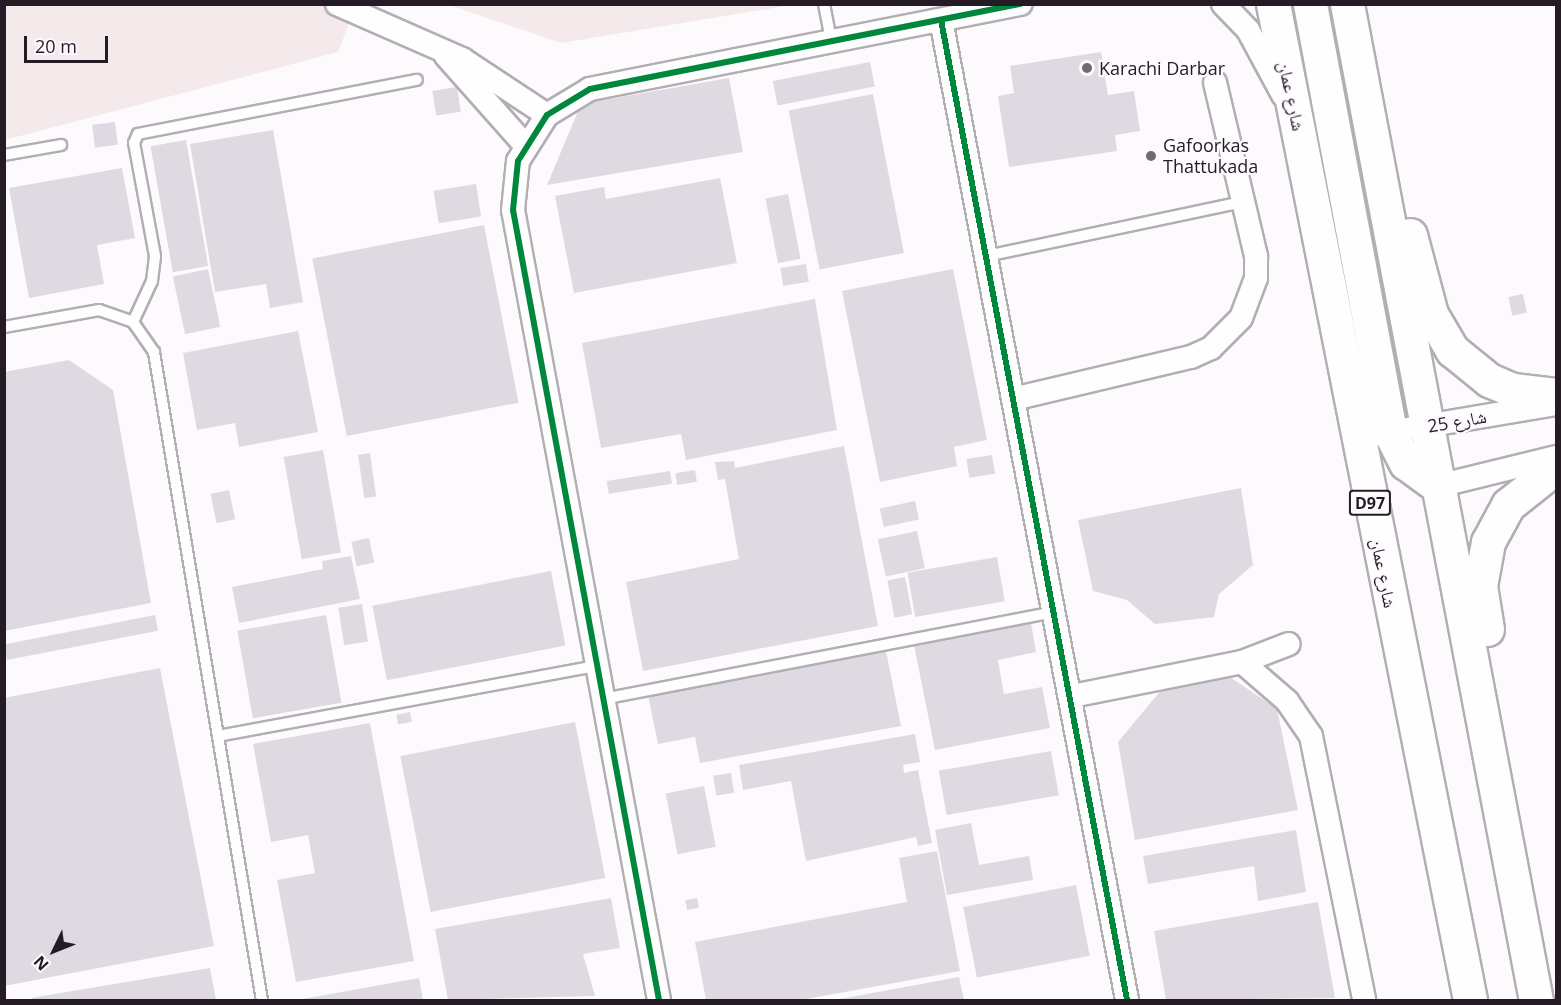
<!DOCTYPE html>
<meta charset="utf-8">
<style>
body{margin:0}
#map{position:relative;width:1561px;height:1005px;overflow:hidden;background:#fdfafd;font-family:"Open Sans","Noto Naskh Arabic",sans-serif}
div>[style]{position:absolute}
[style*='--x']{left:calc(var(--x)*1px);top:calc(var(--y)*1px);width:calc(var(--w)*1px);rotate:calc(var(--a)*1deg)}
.industrial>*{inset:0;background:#f4eaeb}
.building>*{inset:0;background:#dfdae2;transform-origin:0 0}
.roads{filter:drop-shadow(2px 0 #b3adb4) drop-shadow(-2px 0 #b3adb4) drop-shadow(0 2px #b3adb4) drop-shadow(0 -2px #b3adb4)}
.lane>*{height:10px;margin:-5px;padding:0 5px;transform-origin:5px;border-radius:5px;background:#fffeff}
.street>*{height:22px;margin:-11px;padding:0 11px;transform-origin:11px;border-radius:11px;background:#fffeff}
.primary>*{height:33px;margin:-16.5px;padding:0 16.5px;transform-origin:16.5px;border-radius:16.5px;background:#fffeff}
.cycleway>*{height:6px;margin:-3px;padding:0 3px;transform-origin:3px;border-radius:3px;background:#00873e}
.dots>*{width:16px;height:16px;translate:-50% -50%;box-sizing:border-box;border:3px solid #fef9fe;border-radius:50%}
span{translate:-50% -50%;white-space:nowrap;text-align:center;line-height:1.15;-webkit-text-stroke:4.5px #fef9fe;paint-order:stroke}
.shield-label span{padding:2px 4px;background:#fef9fe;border:2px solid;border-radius:4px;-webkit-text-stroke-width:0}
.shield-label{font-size:16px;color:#251b25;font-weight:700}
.poi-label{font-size:18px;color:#251b25}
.left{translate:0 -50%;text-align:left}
.street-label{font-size:18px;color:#251b25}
.frame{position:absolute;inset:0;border:6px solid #251b25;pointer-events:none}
.north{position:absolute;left:24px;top:921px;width:60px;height:60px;-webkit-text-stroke:4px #fef9fe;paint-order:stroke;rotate:227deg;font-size:16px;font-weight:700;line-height:24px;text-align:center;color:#251b25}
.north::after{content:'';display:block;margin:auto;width:21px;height:27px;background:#251b25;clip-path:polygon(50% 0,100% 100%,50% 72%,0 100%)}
.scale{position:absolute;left:24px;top:36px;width:84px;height:27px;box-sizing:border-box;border:3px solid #251b25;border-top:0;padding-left:8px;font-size:18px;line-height:21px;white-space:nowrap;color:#251b25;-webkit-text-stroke:4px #fef9fe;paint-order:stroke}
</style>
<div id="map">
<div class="industrial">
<div style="clip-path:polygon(5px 5px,356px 5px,338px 52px,5px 140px)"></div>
<div style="clip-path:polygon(449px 5px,792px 5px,561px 43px)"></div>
</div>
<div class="building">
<div style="clip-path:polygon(1101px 52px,1108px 95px,1134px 91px,1140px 131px,1115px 135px,1117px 151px,1009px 167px,998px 96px,1014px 93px,1010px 66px)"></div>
<div style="left:870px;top:62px;width:25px;height:99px;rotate:79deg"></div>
<div style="clip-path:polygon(729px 78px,743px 152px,547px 185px,581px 104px)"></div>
<div style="left:457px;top:87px;width:25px;height:25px;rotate:81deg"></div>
<div style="left:873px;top:94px;width:162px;height:86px;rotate:79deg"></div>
<div style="left:115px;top:122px;width:23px;height:23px;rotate:83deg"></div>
<div style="clip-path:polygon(273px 130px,303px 302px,270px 308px,266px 284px,215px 292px,190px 144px)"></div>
<div style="left:186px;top:140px;width:128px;height:36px;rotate:80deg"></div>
<div style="clip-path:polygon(122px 168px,135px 238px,97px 245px,104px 284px,29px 298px,9px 188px)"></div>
<div style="clip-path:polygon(720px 178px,737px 263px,574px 293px,555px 196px,604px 187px,606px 199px)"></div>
<div style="left:476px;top:184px;width:33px;height:43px;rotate:81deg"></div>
<div style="left:788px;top:194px;width:66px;height:23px;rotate:79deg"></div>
<div style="left:484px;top:225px;width:181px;height:175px;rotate:79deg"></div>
<div style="left:806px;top:264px;width:18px;height:26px;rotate:81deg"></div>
<div style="left:208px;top:269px;width:59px;height:36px;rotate:78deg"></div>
<div style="clip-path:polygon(953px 269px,987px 440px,954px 447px,957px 466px,880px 482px,842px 291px)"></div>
<div style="left:1523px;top:294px;width:19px;height:15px;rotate:78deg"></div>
<div style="clip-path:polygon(815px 299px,837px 430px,686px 460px,681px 434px,601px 448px,582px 343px)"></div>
<div style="clip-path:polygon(298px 331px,318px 432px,239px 447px,235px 423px,197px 430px,183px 353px)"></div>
<div style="clip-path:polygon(69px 360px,113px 390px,151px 603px,4px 631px,4px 372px)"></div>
<div style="clip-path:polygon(844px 446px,878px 626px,643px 671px,626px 582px,739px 559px,725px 479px,718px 480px,715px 462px,734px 461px,735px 468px)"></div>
<div style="left:323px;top:450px;width:104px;height:40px;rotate:80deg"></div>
<div style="left:370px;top:453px;width:44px;height:12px;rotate:82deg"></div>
<div style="left:992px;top:455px;width:19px;height:26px;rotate:81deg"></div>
<div style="left:695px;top:470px;width:12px;height:20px;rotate:81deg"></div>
<div style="left:670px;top:471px;width:13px;height:64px;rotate:81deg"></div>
<div style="clip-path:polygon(1241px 488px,1253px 565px,1219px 594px,1214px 617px,1155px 624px,1127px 600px,1093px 591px,1078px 520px)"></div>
<div style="left:229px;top:490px;width:30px;height:19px;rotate:78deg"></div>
<div style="left:915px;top:501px;width:19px;height:36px;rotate:78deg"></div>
<div style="left:917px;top:531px;width:38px;height:40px;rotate:78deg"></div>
<div style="left:369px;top:538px;width:25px;height:18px;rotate:78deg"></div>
<div style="clip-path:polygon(351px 556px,360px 599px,239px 623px,232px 587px,323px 569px,322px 561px)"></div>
<div style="left:997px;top:557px;width:45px;height:91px;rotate:80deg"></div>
<div style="left:551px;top:571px;width:76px;height:182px;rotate:79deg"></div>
<div style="left:905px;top:577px;width:38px;height:18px;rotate:79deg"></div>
<div style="left:362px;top:604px;width:38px;height:24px;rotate:81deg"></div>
<div style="left:155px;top:615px;width:16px;height:154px;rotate:79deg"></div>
<div style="left:326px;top:615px;width:89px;height:90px;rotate:80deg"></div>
<div style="clip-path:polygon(1030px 617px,1036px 652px,998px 660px,1004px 694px,1042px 687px,1050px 728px,935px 750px,913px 640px)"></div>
<div style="clip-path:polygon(886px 651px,901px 726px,700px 763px,695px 737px,658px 744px,648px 695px)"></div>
<div style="clip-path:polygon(160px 668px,214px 946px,4px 986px,4px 698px)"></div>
<div style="clip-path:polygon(1224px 673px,1277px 709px,1298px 810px,1135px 840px,1118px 742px,1162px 689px)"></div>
<div style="left:410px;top:712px;width:10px;height:14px;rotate:79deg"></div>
<div style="left:575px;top:722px;width:159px;height:178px;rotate:79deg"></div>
<div style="clip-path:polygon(370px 723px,414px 961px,296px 982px,277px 880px,315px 873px,308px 835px,271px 842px,253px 744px)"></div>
<div style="clip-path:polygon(915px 734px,920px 762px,903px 765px,904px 773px,918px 770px,932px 843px,918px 846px,916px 837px,806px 861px,791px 781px,743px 790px,739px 765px)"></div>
<div style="left:1051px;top:751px;width:45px;height:114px;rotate:80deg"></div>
<div style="left:731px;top:773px;width:20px;height:18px;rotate:81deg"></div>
<div style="left:704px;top:786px;width:62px;height:39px;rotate:79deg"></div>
<div style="clip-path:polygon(971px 823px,979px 865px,1029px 856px,1033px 880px,947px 895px,935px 830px)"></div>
<div style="clip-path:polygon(1296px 830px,1306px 892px,1258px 901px,1254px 866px,1148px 884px,1143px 856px)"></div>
<div style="clip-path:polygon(937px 851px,960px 971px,801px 1000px,706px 1000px,695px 942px,907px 902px,899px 858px)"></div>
<div style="left:1076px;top:885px;width:72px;height:115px;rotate:79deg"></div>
<div style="clip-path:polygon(611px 898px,620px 948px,583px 954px,595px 996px,448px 1000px,435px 929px)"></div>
<div style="left:697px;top:898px;width:10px;height:12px;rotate:79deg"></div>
<div style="clip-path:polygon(1318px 902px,1335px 998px,1166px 1000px,1154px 931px)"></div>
<div style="clip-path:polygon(210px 968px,216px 1000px,32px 1000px,31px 998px)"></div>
<div style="clip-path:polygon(959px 977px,964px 1000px,840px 1000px,840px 999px)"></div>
<div style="clip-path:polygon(419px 978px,423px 1000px,303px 1000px,303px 999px)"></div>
</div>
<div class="roads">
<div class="lane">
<div style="--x:824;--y:4;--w:37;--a:79"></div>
<div style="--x:4;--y:155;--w:58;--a:-10"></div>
<div style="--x:986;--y:256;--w:263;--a:-11.9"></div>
<div style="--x:133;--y:322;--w:45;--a:-65.1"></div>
<div style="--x:152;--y:281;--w:25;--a:-83"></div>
<div style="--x:155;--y:256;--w:115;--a:-100.5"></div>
<div style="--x:134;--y:143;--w:10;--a:-66"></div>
<div style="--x:138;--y:134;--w:284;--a:-11"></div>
<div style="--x:4;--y:327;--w:97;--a:-10.1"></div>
<div style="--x:99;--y:310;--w:36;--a:19"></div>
<div style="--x:133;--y:322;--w:37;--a:55"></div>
<div style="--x:154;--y:352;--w:657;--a:80.54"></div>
<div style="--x:603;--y:699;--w:458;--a:-10.9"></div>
<div style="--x:218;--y:736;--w:384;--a:-10.5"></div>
</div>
<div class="street">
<div style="--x:337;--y:4;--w:137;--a:23.7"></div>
<div style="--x:462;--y:59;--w:102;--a:33.4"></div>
<div style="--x:1223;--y:4;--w:36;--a:46"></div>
<div style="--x:1248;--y:30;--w:74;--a:61.7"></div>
<div style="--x:941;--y:20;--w:997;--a:79.25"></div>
<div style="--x:446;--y:56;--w:119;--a:48.4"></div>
<div style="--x:1013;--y:399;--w:183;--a:-13.3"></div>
<div style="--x:1191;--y:357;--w:22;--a:-24"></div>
<div style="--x:1211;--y:348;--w:42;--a:-45"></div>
<div style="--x:1241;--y:318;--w:43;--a:-69.4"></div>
<div style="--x:1256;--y:278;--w:22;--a:-90"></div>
<div style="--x:1256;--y:256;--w:178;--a:-103.3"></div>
<div style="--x:1378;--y:434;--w:181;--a:-9.6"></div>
<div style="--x:1438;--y:486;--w:122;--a:-13.8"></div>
<div style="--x:1242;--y:662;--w:60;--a:40.9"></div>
<div style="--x:1287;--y:701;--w:42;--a:55.6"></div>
<div style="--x:1311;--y:736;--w:269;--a:78.6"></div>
<div style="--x:1072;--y:696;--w:173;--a:-11.3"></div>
<div style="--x:1242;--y:662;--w:50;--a:-21"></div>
<div style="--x:659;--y:1000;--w:803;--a:-100.47"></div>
<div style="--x:513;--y:210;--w:49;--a:-84.2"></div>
<div style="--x:518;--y:161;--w:54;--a:-57.8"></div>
<div style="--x:547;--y:115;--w:50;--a:-31.2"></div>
<div style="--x:590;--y:89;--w:439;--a:-11.2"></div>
</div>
<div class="primary">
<div style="--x:1273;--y:4;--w:1015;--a:78.81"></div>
<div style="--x:1310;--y:4;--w:435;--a:79.4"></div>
<div style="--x:1390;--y:432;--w:35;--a:63"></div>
<div style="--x:1406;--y:463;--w:39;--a:36"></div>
<div style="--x:1347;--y:4;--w:1014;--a:79.26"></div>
<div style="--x:1410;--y:235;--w:82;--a:75.1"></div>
<div style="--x:1431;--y:314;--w:42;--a:59.7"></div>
<div style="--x:1452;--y:350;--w:48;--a:39"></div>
<div style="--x:1489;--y:380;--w:26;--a:23"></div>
<div style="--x:1513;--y:390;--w:43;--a:6.6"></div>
<div style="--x:1487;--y:629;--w:44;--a:-99.2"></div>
<div style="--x:1480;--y:586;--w:45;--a:-79.7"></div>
<div style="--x:1488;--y:542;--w:42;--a:-61.6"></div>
<div style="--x:1508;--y:505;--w:61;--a:-38.4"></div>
</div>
</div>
<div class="cycleway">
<div style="--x:941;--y:20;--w:997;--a:79.25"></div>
<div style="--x:659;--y:1000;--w:803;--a:-100.47"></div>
<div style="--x:513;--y:210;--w:49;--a:-84.2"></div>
<div style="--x:518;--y:161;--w:54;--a:-57.8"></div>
<div style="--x:547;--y:115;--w:50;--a:-31.2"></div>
<div style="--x:590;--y:89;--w:439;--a:-11.2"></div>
</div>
<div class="dots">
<div style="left:1087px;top:68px;background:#716971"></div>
<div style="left:1151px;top:156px;background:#716971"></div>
</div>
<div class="shield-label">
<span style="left:1370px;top:503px">D97</span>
</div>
<div class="poi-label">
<span class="left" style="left:1099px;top:68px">Karachi Darbar</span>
<span class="left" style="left:1163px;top:156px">Gafoorkas<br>Thattukada</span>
</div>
<div class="street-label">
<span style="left:1292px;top:96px;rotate:78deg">شارع عمان</span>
<span style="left:1457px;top:421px;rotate:-10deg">شارع 25</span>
<span style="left:1384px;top:573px;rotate:79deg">شارع عمان</span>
</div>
<div class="frame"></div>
<div class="north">N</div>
<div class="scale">20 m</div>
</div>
